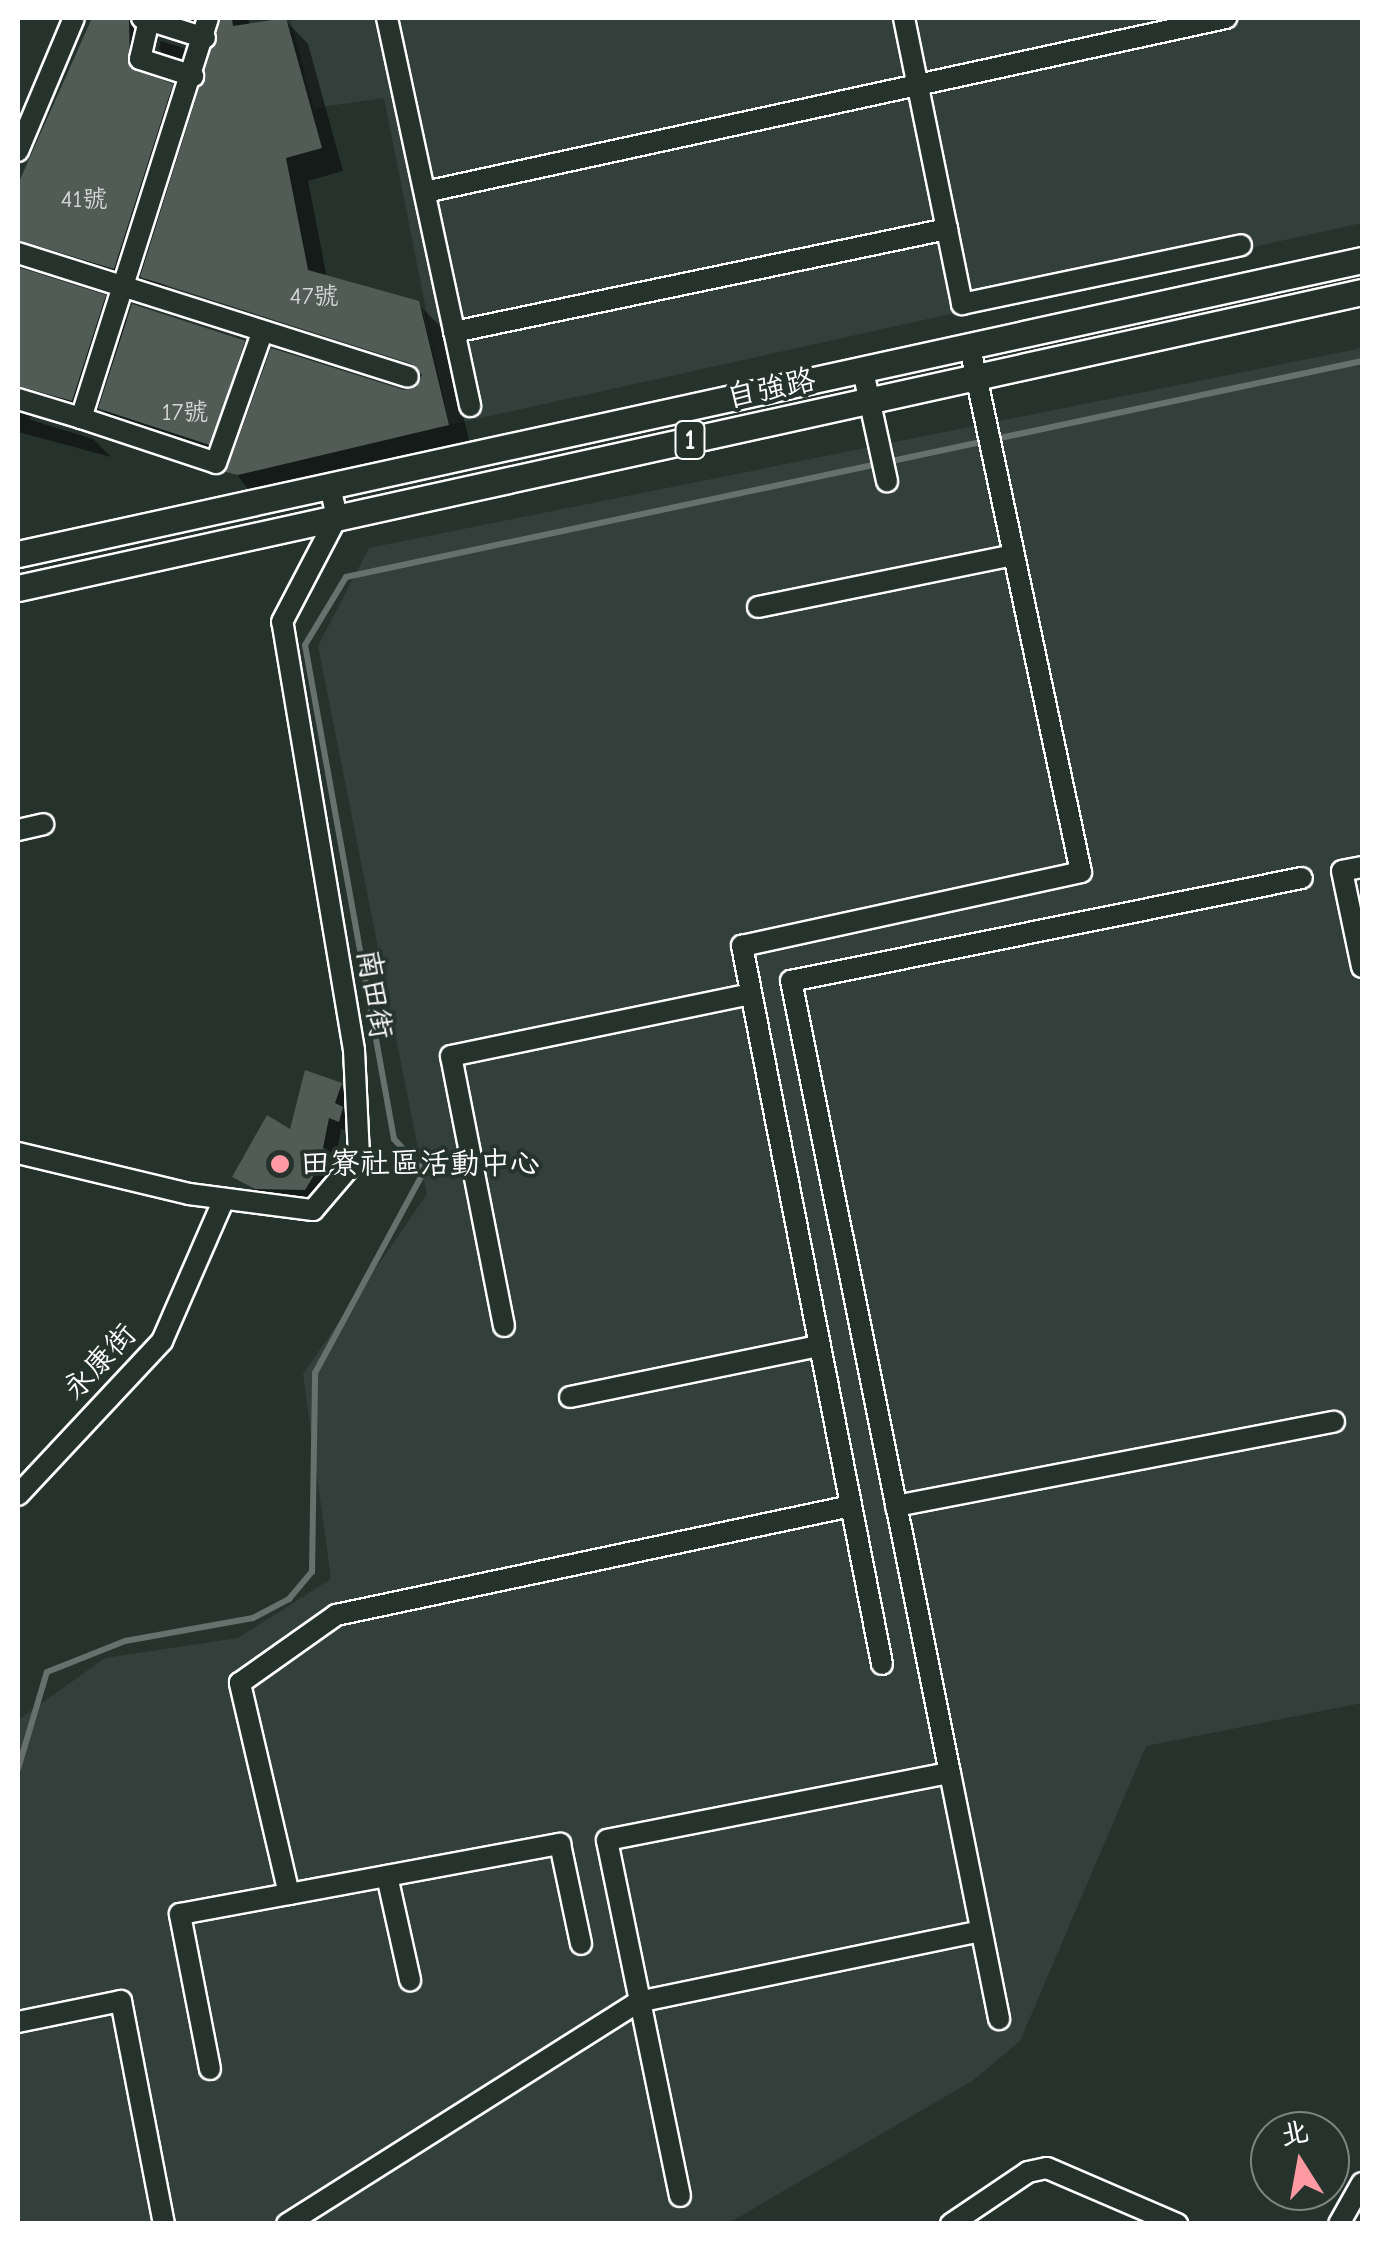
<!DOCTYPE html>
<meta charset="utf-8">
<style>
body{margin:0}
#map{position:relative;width:1380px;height:2241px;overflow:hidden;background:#26332d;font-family:"Comic Neue","LXGW WenKai TC",sans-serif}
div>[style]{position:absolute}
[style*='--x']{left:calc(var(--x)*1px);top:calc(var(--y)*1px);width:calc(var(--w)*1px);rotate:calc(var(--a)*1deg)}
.built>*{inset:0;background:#333f3a}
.shadow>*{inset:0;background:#0007}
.stream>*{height:6px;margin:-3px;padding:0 3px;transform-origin:3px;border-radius:3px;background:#67706c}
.building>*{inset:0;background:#515c57;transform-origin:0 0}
.roads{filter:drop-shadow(2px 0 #fff) drop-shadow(-2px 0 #fff) drop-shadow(0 2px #fff) drop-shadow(0 -2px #fff)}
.minor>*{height:20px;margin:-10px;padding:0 10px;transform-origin:10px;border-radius:10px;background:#26332d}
.major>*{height:25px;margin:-12.5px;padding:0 12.5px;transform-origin:12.5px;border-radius:12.5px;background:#26332d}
.dots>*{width:28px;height:28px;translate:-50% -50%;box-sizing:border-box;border:5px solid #26332d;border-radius:50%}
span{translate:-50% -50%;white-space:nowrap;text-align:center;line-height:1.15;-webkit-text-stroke:8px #26332d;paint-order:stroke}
.number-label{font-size:25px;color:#d4d6d5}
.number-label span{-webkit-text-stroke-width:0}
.shield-label span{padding:2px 8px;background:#26332d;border:2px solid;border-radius:8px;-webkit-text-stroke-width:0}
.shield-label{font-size:28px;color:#fff;font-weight:700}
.street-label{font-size:30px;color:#fff}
.poi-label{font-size:30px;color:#fff}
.left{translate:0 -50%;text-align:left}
.frame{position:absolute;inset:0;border:20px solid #fff;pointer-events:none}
.north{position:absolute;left:1250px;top:2111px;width:100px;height:100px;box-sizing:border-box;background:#26332d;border:2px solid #7d8581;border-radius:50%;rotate:349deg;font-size:28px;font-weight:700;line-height:40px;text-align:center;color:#fff}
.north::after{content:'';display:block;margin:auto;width:35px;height:45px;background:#ff9aa2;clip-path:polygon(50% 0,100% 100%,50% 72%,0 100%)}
</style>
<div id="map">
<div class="built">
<div style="clip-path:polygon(290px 18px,1362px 18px,1362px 223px,449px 425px,384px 98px,314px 108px)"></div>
<div style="clip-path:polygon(1362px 348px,1362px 1703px,1146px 1746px,1020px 2041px,972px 2081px,727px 2224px,18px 2223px,18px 1720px,105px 1658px,238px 1638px,331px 1579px,303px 1374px,427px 1194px,318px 646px,369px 548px)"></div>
</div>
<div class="shadow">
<div style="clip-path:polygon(evenodd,95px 18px,248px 18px,250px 26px,285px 20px,308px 44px,343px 171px,308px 181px,327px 278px,422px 308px,446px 402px,423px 309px,441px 327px,471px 448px,252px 494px,231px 467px,124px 432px,100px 407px,95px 423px,45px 408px,28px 419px,93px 439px,111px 457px,18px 432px,18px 191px,95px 18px,164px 26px,216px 41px,207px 72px,183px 48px,161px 41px,159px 49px,182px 72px,204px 79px,195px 110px,150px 76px,151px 38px,164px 26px,95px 18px,46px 262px,137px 291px,142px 276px,166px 300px,422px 381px,418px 390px,404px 393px,268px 366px,244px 342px,129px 322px,104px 297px,27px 273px,46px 262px,95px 18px,167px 283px,425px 365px,423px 370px,167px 289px,167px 283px)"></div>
<div style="clip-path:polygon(340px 1085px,353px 1098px,351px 1133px,341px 1129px,335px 1161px,340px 1166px,318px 1201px,269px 1200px,235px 1176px)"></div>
</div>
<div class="stream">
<div style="--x:18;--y:1769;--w:101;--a:-73.4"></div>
<div style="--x:47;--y:1672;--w:84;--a:-21.7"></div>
<div style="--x:125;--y:1641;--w:130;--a:-10.2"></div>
<div style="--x:253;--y:1618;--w:41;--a:-27.8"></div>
<div style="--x:289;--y:1599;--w:35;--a:-50"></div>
<div style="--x:312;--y:1572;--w:199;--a:-89.1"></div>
<div style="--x:315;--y:1373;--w:230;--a:-61.6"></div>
<div style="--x:424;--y:1171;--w:44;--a:-133.2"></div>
<div style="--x:394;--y:1139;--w:502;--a:-100.21"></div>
<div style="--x:305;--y:645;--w:79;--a:-58.9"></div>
<div style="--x:346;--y:577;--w:1039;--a:-12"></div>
</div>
<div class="building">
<div style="clip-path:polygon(92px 18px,129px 18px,130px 68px,173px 84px,114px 269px,18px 240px,18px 184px)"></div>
<div style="clip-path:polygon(221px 18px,232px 18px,233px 26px,286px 18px,322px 148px,286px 158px,308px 270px,419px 301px,449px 425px,238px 475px,226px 472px,271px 348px,404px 390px,416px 388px,422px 375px,412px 364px,140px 277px)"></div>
<div style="clip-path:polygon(18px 267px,106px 295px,72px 401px,18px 386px)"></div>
<div style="left:132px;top:304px;width:119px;height:110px;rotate:18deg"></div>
<div style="clip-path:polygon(305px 1070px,342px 1083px,335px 1103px,343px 1107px,339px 1122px,329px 1118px,323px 1148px,329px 1151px,305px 1190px,255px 1189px,232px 1177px,267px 1115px,290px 1129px)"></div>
</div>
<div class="roads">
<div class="minor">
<div style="--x:142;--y:18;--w:66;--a:17.6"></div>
<div style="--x:208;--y:18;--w:420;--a:107.6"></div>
<div style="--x:81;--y:418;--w:142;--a:18.4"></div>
<div style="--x:216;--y:463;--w:138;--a:-70.5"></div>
<div style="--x:387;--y:18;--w:397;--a:77.9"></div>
<div style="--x:904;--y:18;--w:292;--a:78.5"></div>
<div style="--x:962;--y:304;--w:285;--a:-11.9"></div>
<div style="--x:149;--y:20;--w:40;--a:103"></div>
<div style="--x:140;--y:59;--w:56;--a:17.8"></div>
<div style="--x:18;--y:151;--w:144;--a:-67.2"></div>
<div style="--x:425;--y:192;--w:820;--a:-12.26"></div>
<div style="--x:18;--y:253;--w:409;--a:17.6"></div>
<div style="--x:454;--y:332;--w:504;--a:-11.8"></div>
<div style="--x:863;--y:371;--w:113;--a:77.7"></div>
<div style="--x:18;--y:399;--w:66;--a:16.8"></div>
<div style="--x:758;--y:607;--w:261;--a:-11.5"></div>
<div style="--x:18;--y:830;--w:26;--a:-13"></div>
<div style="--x:1362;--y:867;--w:20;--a:169"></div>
<div style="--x:1342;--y:871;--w:98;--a:78.2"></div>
<div style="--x:18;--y:1153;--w:176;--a:13.5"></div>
<div style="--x:189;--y:1194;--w:125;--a:7.4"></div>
<div style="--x:313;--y:1210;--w:71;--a:-49.6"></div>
<div style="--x:359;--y:1156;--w:106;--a:-92.7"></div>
<div style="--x:354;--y:1050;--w:434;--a:-99.5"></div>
<div style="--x:282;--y:622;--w:119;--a:-62.4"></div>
<div style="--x:337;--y:517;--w:31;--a:-103"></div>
<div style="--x:504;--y:1326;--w:275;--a:-101.1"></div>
<div style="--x:451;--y:1056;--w:306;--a:-11.7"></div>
<div style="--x:570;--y:1397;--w:254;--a:-11.6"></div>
<div style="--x:18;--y:1495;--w:211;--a:-46.9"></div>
<div style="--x:162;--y:1341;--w:155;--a:-66.4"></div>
<div style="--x:896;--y:1506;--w:446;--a:-10.9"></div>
<div style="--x:882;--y:1664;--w:732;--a:-101.03"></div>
<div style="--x:742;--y:946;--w:347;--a:-12.3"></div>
<div style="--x:1081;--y:872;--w:537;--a:-101.94"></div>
<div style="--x:950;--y:1773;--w:251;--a:78.7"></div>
<div style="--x:387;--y:1876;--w:107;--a:77.5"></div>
<div style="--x:289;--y:1894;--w:276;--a:-10.5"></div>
<div style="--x:560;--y:1844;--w:102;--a:78.1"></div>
<div style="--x:18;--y:2022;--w:105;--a:-11.5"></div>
<div style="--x:121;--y:2001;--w:227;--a:79.1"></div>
<div style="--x:210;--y:2069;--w:158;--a:-101"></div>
<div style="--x:180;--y:1914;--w:111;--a:-10.4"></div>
<div style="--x:289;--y:1894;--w:217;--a:-103.1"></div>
<div style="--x:240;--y:1683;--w:118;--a:-35.3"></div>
<div style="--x:336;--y:1615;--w:526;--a:-11.95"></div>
<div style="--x:680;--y:2196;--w:363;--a:-101.6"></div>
<div style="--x:607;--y:1840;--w:349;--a:-11.1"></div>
<div style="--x:950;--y:1773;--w:808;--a:-101.35"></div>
<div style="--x:791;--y:981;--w:521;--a:-11.4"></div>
<div style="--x:287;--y:2224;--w:415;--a:-32.3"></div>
<div style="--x:638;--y:2002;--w:349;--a:-11.7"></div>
<div style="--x:951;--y:2224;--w:93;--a:-34"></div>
<div style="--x:1028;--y:2172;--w:19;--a:-12"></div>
<div style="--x:1047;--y:2168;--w:142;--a:23.3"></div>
<div style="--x:1339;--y:2224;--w:47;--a:-60.7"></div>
</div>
<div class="major">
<div style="--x:18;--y:554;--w:1376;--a:-12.34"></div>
<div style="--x:18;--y:588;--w:1376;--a:-12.42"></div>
</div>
</div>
<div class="dots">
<div style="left:280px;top:1164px;background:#ff9aa2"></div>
</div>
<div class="number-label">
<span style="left:84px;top:199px">41號</span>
<span style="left:314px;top:296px">47號</span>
<span style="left:185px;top:412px">17號</span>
</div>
<div class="shield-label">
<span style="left:690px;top:440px">1</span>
</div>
<div class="street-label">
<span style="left:771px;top:389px;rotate:-12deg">自強路</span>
<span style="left:374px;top:994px;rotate:81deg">南田街</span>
<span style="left:100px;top:1362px;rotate:-47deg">永康街</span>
</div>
<div class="poi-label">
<span class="left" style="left:300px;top:1164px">田寮社區活動中心</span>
</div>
<div class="frame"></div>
<div class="north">北</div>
</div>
